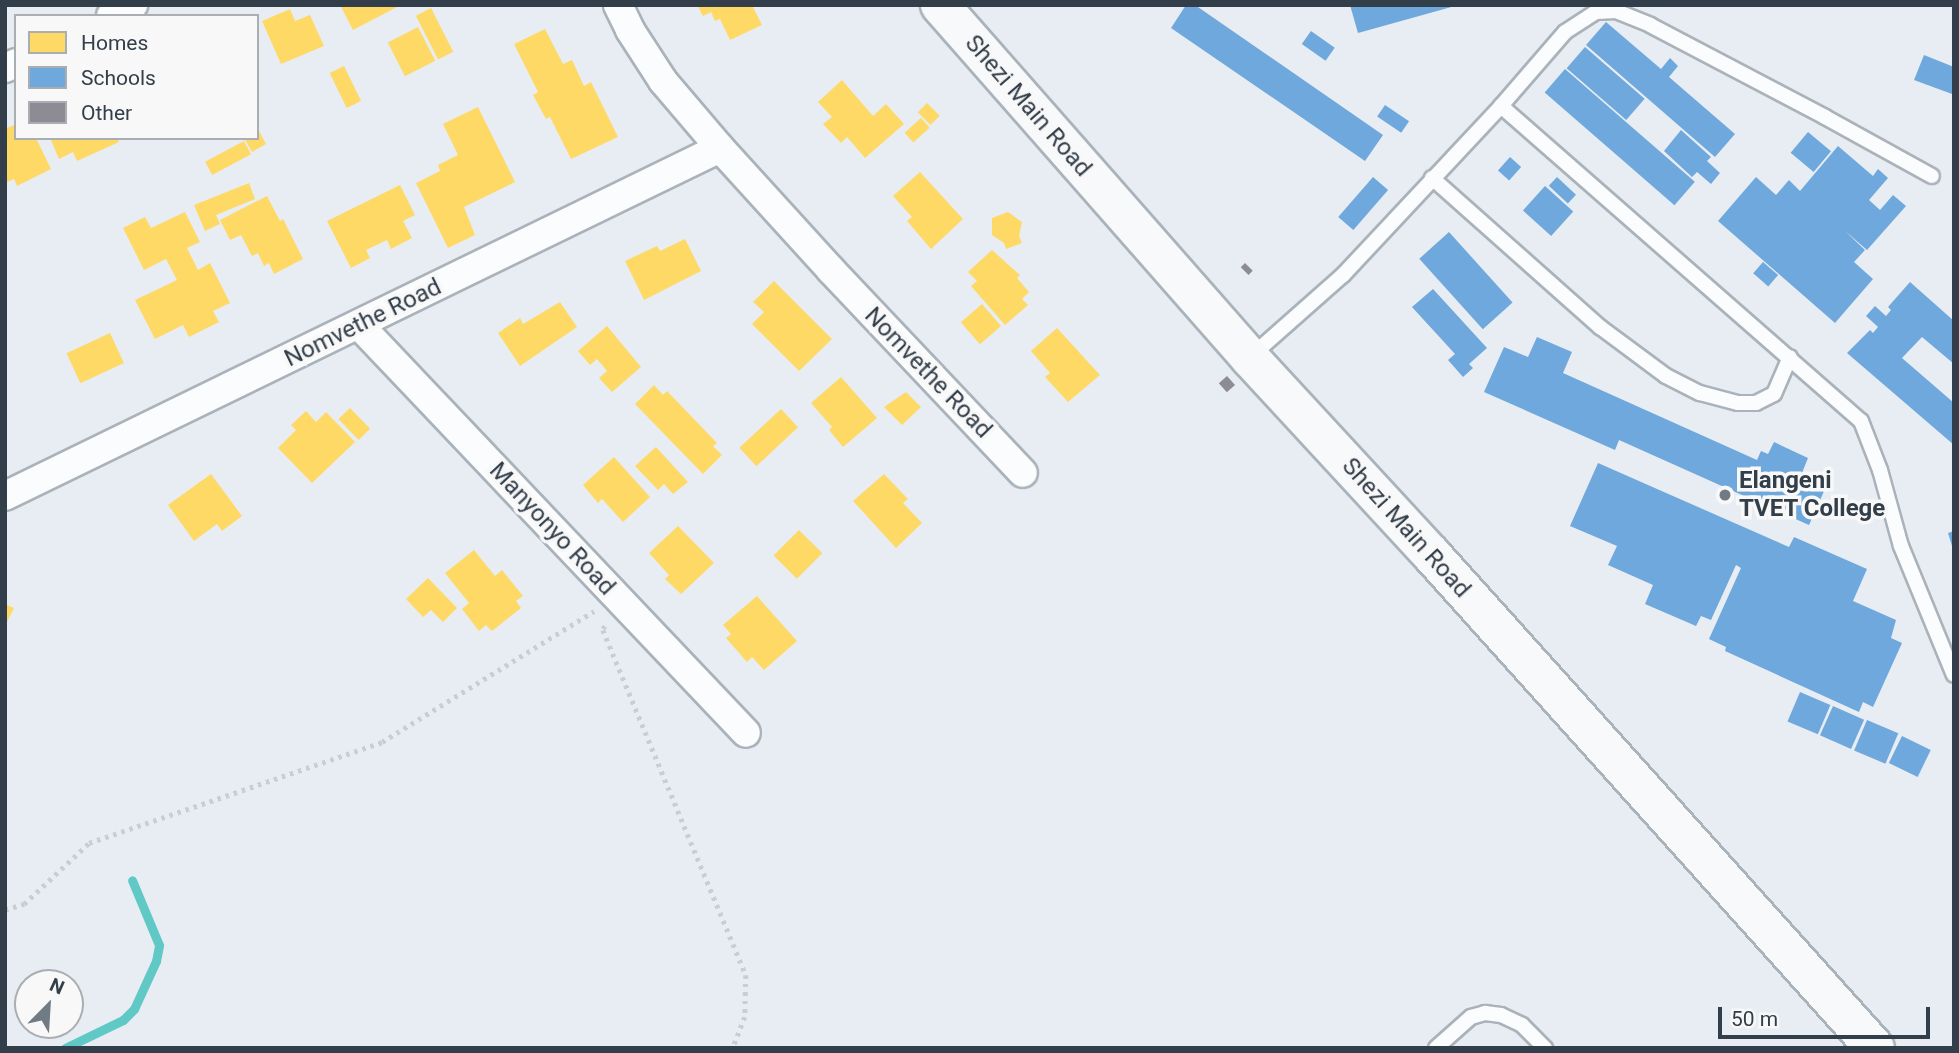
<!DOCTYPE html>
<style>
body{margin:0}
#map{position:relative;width:1959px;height:1053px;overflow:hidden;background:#e7edf3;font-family:Roboto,sans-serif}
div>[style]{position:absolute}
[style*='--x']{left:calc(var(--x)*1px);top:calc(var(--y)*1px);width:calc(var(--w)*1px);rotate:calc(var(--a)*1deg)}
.homes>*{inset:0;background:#ffd966;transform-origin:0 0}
.schools>*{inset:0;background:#6fa8dc;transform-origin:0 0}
.stream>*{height:9px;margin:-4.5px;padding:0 4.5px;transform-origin:4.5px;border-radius:4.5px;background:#60c9c6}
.building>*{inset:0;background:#8d8c94;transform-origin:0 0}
.path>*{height:4.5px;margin-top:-2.25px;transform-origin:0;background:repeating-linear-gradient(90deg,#caced1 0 3.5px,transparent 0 8.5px)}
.roads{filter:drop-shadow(2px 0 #aab2ba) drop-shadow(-2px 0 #aab2ba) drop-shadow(0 2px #aab2ba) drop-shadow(0 -2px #aab2ba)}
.lane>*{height:14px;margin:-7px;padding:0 7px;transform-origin:7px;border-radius:7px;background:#fbfcfd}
.street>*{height:28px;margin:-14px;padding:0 14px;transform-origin:14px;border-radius:14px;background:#fbfcfd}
.secondary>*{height:38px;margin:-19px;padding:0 19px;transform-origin:19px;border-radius:19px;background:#f7f9fb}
.dots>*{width:19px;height:19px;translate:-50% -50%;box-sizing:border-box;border:4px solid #f8f8f8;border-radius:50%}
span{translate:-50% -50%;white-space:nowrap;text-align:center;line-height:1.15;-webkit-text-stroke:7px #f8f8f8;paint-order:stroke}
.street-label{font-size:24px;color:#323e4a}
.poi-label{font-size:24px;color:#323e4a;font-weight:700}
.left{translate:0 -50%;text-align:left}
.frame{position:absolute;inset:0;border:7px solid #323e4a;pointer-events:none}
.legend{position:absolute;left:14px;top:14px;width:245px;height:126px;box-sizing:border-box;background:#f8f8f8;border:2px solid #a9aeb2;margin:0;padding:9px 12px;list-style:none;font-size:21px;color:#323e4a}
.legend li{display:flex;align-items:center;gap:14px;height:35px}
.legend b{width:35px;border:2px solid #a9aeb2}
.north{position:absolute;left:14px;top:969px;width:70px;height:70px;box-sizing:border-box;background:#f8f8f8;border:2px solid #a9aeb2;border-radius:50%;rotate:24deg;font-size:19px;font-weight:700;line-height:28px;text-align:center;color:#323e4a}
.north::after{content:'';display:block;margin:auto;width:24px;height:32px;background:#717b85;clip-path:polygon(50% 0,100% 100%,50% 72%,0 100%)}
.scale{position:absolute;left:1718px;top:1007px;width:212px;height:32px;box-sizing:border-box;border:4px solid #323e4a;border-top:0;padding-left:9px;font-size:21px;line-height:24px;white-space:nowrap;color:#323e4a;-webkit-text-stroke:5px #f8f8f8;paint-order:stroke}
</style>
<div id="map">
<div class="homes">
<div style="clip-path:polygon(340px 5px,401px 5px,353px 30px)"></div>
<div style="clip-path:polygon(697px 5px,752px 5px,762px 25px,730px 40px,720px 19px,715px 21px,711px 12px,703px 16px)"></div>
<div style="left:431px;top:8px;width:49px;height:17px;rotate:63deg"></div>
<div style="clip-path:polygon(290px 9px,295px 21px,310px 15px,324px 46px,281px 64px,262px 21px)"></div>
<div style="left:418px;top:27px;width:38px;height:34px;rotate:63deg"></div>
<div style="clip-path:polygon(545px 29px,563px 64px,572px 60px,584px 86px,591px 82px,618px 137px,571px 159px,550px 117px,546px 119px,533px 95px,538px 92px,514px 44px)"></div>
<div style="left:344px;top:66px;width:39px;height:16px;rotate:64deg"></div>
<div style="clip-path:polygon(842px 80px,873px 116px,886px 104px,904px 124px,865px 158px,847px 137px,841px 143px,823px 124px,832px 117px,818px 102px)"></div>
<div style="left:927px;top:103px;width:18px;height:13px;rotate:45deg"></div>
<div style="clip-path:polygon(478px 107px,515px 182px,464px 207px,475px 235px,448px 248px,416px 183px,440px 171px,438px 165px,458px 155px,443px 124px)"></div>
<div style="left:921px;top:118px;width:13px;height:22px;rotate:48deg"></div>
<div style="clip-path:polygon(16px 124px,16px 138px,36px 138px,51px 169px,17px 186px,14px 179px,5px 183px,5px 129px)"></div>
<div style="clip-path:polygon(257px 127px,266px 144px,252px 152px,244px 138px,257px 138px)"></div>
<div style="clip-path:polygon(50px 138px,117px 138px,119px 142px,77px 161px,73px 152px,59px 159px)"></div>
<div style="left:244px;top:141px;width:15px;height:44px;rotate:62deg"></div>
<div style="clip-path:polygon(920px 172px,963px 219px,931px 249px,907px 221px,912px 217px,893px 196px)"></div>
<div style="clip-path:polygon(249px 183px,255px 199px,216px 215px,220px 224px,205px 231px,194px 205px)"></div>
<div style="clip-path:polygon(400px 185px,415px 215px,403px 221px,412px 238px,391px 249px,387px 240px,366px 250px,370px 258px,351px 268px,327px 221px)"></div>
<div style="clip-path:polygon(267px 196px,280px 221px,283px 219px,303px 259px,274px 274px,269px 263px,264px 266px,258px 253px,252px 256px,241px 235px,230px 240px,220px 220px)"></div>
<div style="clip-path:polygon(185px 212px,200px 242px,187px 248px,198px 270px,210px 263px,230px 303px,213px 311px,219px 322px,189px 337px,183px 325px,155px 339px,135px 300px,177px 280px,166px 259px,144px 270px,123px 228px,145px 217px,151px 228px)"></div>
<div style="clip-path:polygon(1008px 212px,1022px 222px,1019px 236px,1022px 243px,1006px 249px,1004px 243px,992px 235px,992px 218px)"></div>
<div style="clip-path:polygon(685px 239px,701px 271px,644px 300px,625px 261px,657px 246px,660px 251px)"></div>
<div style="clip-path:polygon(992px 250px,1020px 275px,1017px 278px,1029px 292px,1022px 299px,1028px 305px,1005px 325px,971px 286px,977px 281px,968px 272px)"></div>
<div style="clip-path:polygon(774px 281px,832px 339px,799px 371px,752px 324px,764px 312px,753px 302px)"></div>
<div style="clip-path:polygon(560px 302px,577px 327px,520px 366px,498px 333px,520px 318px,523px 324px)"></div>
<div style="left:982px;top:304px;width:29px;height:28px;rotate:49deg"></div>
<div style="clip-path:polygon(607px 326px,641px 367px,612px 392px,599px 378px,607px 371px,597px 359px,590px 365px,578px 351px)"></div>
<div style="clip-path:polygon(1057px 328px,1100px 375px,1068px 402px,1045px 377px,1050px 373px,1031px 351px)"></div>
<div style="left:110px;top:333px;width:33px;height:48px;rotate:65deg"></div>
<div style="clip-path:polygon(841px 377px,877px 418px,843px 447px,829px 430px,832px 427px,811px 403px)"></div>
<div style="clip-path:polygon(654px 385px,663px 395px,667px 391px,717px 443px,713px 446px,722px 455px,703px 474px,635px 404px)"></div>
<div style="clip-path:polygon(906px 392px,921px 407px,902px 425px,884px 407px)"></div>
<div style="left:350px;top:408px;width:29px;height:16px;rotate:46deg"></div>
<div style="left:781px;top:409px;width:25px;height:57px;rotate:47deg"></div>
<div style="clip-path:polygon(306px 411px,316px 422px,326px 412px,355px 442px,312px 483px,278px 448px,296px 430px,291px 425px)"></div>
<div style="clip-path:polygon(656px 447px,688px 482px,673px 494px,664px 484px,658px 490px,635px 466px)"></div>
<div style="clip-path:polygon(614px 457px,650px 497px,623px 522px,602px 499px,598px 503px,583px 485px)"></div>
<div style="clip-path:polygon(211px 474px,242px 516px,222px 531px,217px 524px,194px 541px,168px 505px)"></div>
<div style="clip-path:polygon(884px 474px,908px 499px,903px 503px,922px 523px,896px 548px,853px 501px)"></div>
<div style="clip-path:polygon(678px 526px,714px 563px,681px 594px,665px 579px,669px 575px,649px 553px)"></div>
<div style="left:799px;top:530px;width:33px;height:36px;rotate:45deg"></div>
<div style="clip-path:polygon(474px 550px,495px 576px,502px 570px,523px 596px,516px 601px,521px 608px,492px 631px,486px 625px,479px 631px,462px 609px,469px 603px,445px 573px)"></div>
<div style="clip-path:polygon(428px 578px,457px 608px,443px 622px,431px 610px,423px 617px,406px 599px)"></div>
<div style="clip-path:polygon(757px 596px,797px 641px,764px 670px,752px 657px,747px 662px,726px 638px,731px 634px,723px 625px)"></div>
<div style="clip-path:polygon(5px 604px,14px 608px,5px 626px)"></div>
</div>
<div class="schools">
<div style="clip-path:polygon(1186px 5px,1195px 5px,1383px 135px,1365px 161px,1171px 28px)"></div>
<div style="clip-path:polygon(1350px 5px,1455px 5px,1455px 6px,1358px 33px)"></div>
<div style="clip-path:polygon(1606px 22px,1661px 69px,1670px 58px,1678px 66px,1669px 77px,1735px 134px,1715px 157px,1586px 45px)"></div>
<div style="left:1311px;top:31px;width:29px;height:16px;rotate:35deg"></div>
<div style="left:1585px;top:47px;width:79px;height:28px;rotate:41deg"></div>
<div style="clip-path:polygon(1924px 55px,1954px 67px,1952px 94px,1914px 80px)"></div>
<div style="left:1565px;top:69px;width:172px;height:31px;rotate:41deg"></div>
<div style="left:1385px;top:105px;width:29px;height:14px;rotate:34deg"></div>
<div style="clip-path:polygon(1681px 130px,1711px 157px,1707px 161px,1720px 173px,1711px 184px,1697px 172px,1692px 177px,1664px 151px)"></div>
<div style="left:1808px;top:132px;width:30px;height:27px;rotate:40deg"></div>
<div style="clip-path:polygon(1838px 146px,1873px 176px,1878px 169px,1888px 178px,1869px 200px,1880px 210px,1893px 195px,1906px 206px,1867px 250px,1844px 230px,1865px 250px,1854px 262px,1873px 279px,1835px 323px,1718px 221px,1756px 177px,1776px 195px,1789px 180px,1800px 191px)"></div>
<div style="left:1510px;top:157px;width:15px;height:18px;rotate:42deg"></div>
<div style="left:1373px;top:177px;width:20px;height:53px;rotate:41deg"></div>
<div style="left:1557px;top:177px;width:26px;height:12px;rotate:43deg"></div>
<div style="left:1545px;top:186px;width:38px;height:33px;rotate:42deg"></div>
<div style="left:1449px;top:232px;width:95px;height:40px;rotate:48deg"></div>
<div style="left:1763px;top:262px;width:20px;height:15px;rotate:41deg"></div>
<div style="clip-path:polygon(1910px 282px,1954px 321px,1954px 364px,1922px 337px,1902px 358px,1954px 403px,1954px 445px,1847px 353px,1870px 330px,1873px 333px,1878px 327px,1866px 316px,1875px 306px,1886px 316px,1891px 310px,1888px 307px)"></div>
<div style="clip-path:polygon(1433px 289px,1487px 348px,1469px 364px,1473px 368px,1463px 377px,1448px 360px,1455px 354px,1412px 307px)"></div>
<div style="clip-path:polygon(1537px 337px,1572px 352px,1563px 373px,1757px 460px,1761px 451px,1768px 454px,1774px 442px,1808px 458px,1800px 478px,1825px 489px,1809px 525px,1619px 440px,1615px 450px,1484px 392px,1504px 347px,1528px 357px)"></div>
<div style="clip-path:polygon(1598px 463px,1789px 547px,1794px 537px,1867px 569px,1853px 601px,1896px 620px,1891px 638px,1902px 643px,1873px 707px,1863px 702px,1859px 712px,1725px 651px,1726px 647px,1709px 639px,1741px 568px,1736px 565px,1711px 620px,1701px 616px,1696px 626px,1645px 604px,1653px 585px,1608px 565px,1617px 546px,1570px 526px)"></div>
<div style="clip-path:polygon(1954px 531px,1954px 549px,1953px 549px,1948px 533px)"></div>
<div style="left:1800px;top:692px;width:33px;height:32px;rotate:23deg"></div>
<div style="left:1833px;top:706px;width:34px;height:32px;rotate:24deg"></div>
<div style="left:1867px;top:720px;width:34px;height:33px;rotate:23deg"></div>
<div style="left:1902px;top:736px;width:32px;height:30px;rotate:26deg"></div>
</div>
<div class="stream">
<div style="--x:65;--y:1048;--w:64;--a:-25.8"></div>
<div style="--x:123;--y:1020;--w:16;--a:-45"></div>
<div style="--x:134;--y:1009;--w:53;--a:-65.4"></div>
<div style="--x:156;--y:961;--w:16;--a:-79"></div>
<div style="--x:159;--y:945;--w:70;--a:-112.6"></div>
</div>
<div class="building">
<div style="left:1245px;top:263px;width:11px;height:6px;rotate:45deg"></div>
<div style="left:1227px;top:376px;width:12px;height:11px;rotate:48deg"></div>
</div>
<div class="path">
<div style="--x:605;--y:626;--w:4;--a:117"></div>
<div style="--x:603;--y:630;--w:373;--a:67.5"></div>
<div style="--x:746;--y:975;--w:42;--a:91.4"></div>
<div style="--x:745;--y:1017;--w:33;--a:111"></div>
<div style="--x:5;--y:910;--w:20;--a:-18"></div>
<div style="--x:24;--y:904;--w:89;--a:-43.2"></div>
<div style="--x:89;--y:843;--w:310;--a:-19"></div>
<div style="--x:382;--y:742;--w:249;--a:-31.7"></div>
</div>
<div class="roads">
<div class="lane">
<div style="--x:1501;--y:106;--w:98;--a:-49.1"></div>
<div style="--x:1565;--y:32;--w:37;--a:-33"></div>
<div style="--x:1596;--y:12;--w:20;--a:-3"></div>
<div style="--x:1616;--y:11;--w:37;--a:22"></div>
<div style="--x:1650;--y:25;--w:198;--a:27.7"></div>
<div style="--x:1825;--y:117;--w:122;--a:28.9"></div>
<div style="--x:1432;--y:178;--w:225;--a:41.6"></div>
<div style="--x:1600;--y:327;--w:82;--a:36.6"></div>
<div style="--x:1666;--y:376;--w:38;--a:27"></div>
<div style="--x:1700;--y:393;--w:39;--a:15"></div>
<div style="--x:1738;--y:403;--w:18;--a:0"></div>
<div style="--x:1756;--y:403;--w:20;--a:-27"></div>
<div style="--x:1774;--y:394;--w:40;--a:-66.6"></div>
<div style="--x:1250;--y:357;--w:124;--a:-41.4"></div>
<div style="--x:1343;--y:275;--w:231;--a:-46.9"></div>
<div style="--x:1501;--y:106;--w:478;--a:41.2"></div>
<div style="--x:1861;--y:421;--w:53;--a:68.8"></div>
<div style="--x:1880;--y:470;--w:79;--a:74.6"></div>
<div style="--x:1901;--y:546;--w:139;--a:67.7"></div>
<div style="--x:1436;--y:1048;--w:47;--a:-41.5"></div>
<div style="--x:1471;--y:1017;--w:15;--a:-16"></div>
<div style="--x:1485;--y:1013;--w:16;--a:7"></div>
<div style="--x:1501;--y:1015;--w:23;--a:25"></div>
<div style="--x:1522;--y:1025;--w:33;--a:45"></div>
</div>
<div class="street">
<div style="--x:618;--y:5;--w:28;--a:64"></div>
<div style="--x:630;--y:30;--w:61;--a:57.1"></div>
<div style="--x:663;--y:81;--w:88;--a:49.6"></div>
<div style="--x:720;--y:148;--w:165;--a:47.7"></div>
<div style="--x:831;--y:270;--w:279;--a:46.6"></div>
<div style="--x:111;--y:16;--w:25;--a:-27"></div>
<div style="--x:5;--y:68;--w:12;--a:-24"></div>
<div style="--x:359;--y:325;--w:562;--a:46.51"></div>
<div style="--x:5;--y:496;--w:795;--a:-25.95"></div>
</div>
<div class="secondary">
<div style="--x:940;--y:5;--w:470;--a:48.7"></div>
<div style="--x:1250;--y:358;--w:267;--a:47.3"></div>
<div style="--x:1431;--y:554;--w:664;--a:48.05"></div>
</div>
</div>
<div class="dots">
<div style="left:1725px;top:495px;background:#717b85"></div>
</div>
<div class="street-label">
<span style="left:1028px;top:106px;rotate:49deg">Shezi Main Road</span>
<span style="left:363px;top:323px;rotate:-26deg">Nomvethe Road</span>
<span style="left:928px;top:373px;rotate:46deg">Nomvethe Road</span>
<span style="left:1406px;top:528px;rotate:48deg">Shezi Main Road</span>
<span style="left:552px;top:529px;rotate:47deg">Manyonyo Road</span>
</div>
<div class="poi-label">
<span class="left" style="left:1739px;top:495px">Elangeni<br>TVET College</span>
</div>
<div class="frame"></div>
<ul class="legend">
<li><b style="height:19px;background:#ffd966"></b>Homes</li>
<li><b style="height:19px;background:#6fa8dc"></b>Schools</li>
<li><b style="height:19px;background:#8d8c94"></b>Other</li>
</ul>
<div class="north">N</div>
<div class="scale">50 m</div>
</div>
